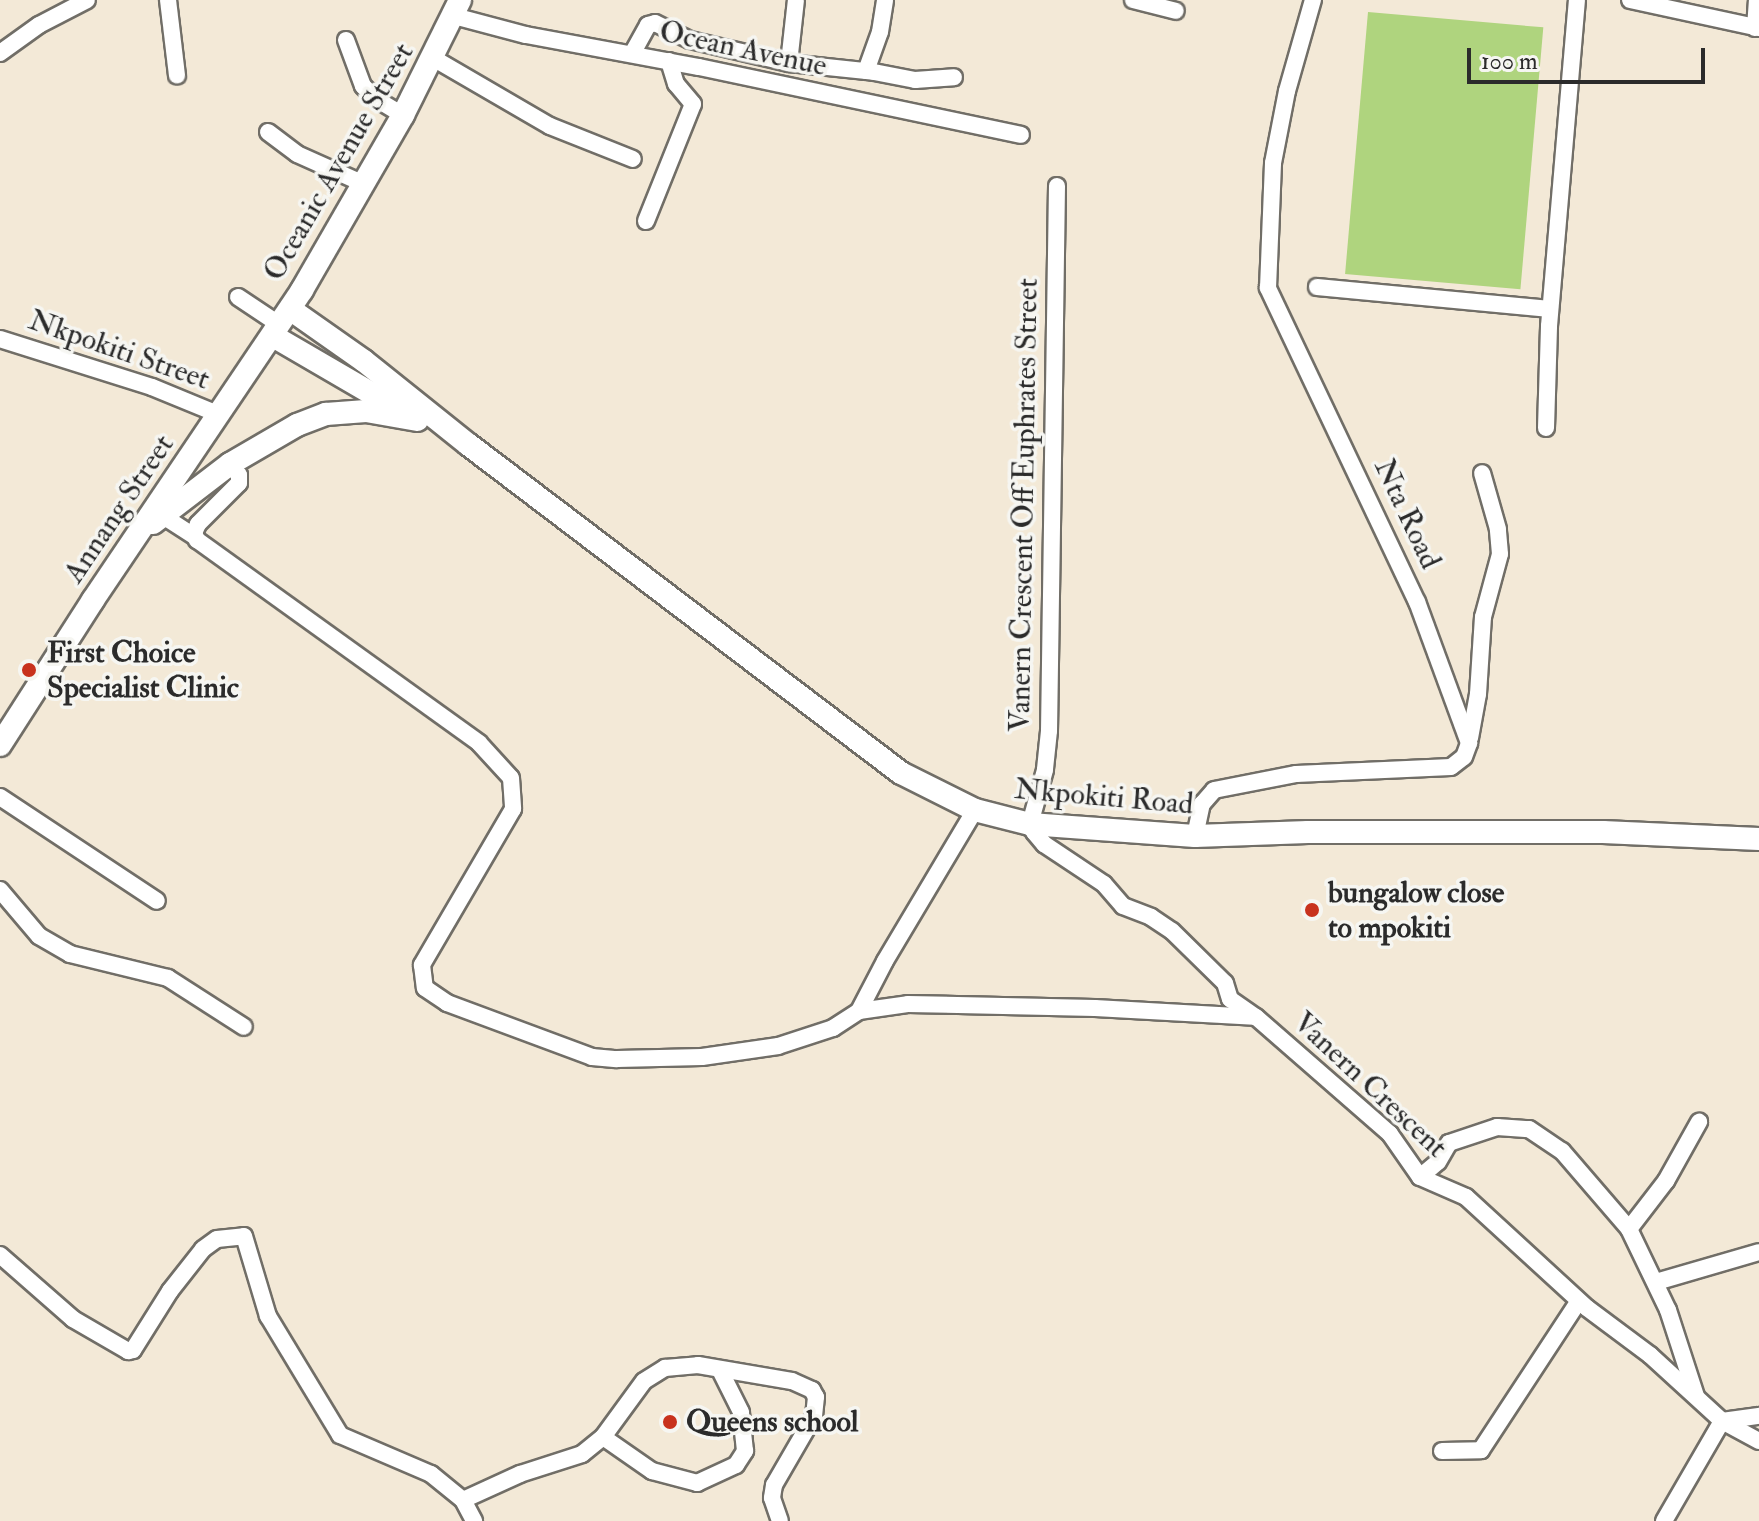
<!DOCTYPE html>
<style>
body{margin:0}
#map{position:relative;width:1759px;height:1521px;overflow:hidden;background:#f3e9d7;font-family:"IM FELL Double Pica",serif}
div>[style]{position:absolute}
[style*='--x']{left:calc(var(--x)*1px);top:calc(var(--y)*1px);width:calc(var(--w)*1px);rotate:calc(var(--a)*1deg)}
.green>*{inset:0;background:#afd47e;transform-origin:0 0}
.roads{filter:drop-shadow(2px 0 #716e67) drop-shadow(-2px 0 #716e67) drop-shadow(0 2px #716e67) drop-shadow(0 -2px #716e67)}
.street>*{height:16px;margin:-8px;padding:0 8px;transform-origin:8px;border-radius:8px;background:#fff}
.secondary>*{height:22px;margin:-11px;padding:0 11px;transform-origin:11px;border-radius:11px;background:#fff}
.dots>*{width:22px;height:22px;translate:-50% -50%;box-sizing:border-box;border:4px solid #f6f6f2;border-radius:50%}
span{translate:-50% -50%;white-space:nowrap;text-align:center;line-height:1.15;-webkit-text-stroke:7px #f6f6f2;paint-order:stroke}
.street-label{font-size:30px;color:#2b2b2b}
.poi-label{font-size:30px;color:#2b2b2b;font-weight:700}
.left{translate:0 -50%;text-align:left}
.scale{position:absolute;left:1467px;top:48px;width:238px;height:36px;box-sizing:border-box;border:4px solid #2b2b2b;border-top:0;padding-left:10px;font-size:24px;line-height:28px;white-space:nowrap;color:#2b2b2b;-webkit-text-stroke:6px #f6f6f2;paint-order:stroke}
</style>
<div id="map">
<div class="green">
<div style="left:1368px;top:12px;width:176px;height:263px;rotate:5deg"></div>
</div>
<div class="roads">
<div class="street">
<div style="--x:168;--y:0;--w:76;--a:83.2"></div>
<div style="--x:1133;--y:0;--w:44;--a:14.3"></div>
<div style="--x:1630;--y:0;--w:132;--a:12.2"></div>
<div style="--x:454;--y:16;--w:74;--a:14.8"></div>
<div style="--x:526;--y:35;--w:176;--a:10.5"></div>
<div style="--x:699;--y:67;--w:329;--a:11.9"></div>
<div style="--x:1755;--y:28;--w:28;--a:-86"></div>
<div style="--x:346;--y:40;--w:49;--a:69.7"></div>
<div style="--x:363;--y:86;--w:18;--a:45"></div>
<div style="--x:376;--y:99;--w:31;--a:31"></div>
<div style="--x:0;--y:53;--w:48;--a:-35.7"></div>
<div style="--x:39;--y:25;--w:54;--a:-27.5"></div>
<div style="--x:632;--y:54;--w:33;--a:-61"></div>
<div style="--x:648;--y:25;--w:7;--a:-16"></div>
<div style="--x:655;--y:23;--w:39;--a:26"></div>
<div style="--x:690;--y:40;--w:102;--a:13.1"></div>
<div style="--x:789;--y:63;--w:85;--a:6"></div>
<div style="--x:874;--y:72;--w:42;--a:11"></div>
<div style="--x:915;--y:80;--w:39;--a:-4"></div>
<div style="--x:433;--y:58;--w:135;--a:30.2"></div>
<div style="--x:550;--y:126;--w:89;--a:21.7"></div>
<div style="--x:789;--y:63;--w:63;--a:-83.7"></div>
<div style="--x:866;--y:71;--w:41;--a:-70.3"></div>
<div style="--x:880;--y:32;--w:32;--a:-81"></div>
<div style="--x:268;--y:132;--w:36;--a:37"></div>
<div style="--x:297;--y:154;--w:73;--a:24.1"></div>
<div style="--x:1057;--y:186;--w:545;--a:90.84"></div>
<div style="--x:1049;--y:731;--w:39;--a:96"></div>
<div style="--x:1045;--y:770;--w:56;--a:105.5"></div>
<div style="--x:1030;--y:824;--w:9;--a:63"></div>
<div style="--x:1034;--y:832;--w:16;--a:50"></div>
<div style="--x:1044;--y:844;--w:72;--a:33.7"></div>
<div style="--x:1104;--y:884;--w:29;--a:49"></div>
<div style="--x:1123;--y:906;--w:30;--a:21"></div>
<div style="--x:1151;--y:917;--w:25;--a:34"></div>
<div style="--x:1172;--y:931;--w:74;--a:44.5"></div>
<div style="--x:1225;--y:983;--w:17;--a:73"></div>
<div style="--x:1230;--y:999;--w:32;--a:35"></div>
<div style="--x:1256;--y:1017;--w:178;--a:41.1"></div>
<div style="--x:1390;--y:1134;--w:52;--a:55.1"></div>
<div style="--x:1420;--y:1177;--w:50;--a:23.5"></div>
<div style="--x:1466;--y:1197;--w:164;--a:42.5"></div>
<div style="--x:1587;--y:1308;--w:79;--a:36.7"></div>
<div style="--x:1650;--y:1355;--w:98;--a:42.5"></div>
<div style="--x:1722;--y:1421;--w:42;--a:28.4"></div>
<div style="--x:646;--y:221;--w:126;--a:-68.1"></div>
<div style="--x:693;--y:104;--w:26;--a:-130"></div>
<div style="--x:676;--y:84;--w:24;--a:-107"></div>
<div style="--x:1317;--y:287;--w:234;--a:5.4"></div>
<div style="--x:238;--y:297;--w:50;--a:33.7"></div>
<div style="--x:0;--y:339;--w:159;--a:17.5"></div>
<div style="--x:152;--y:387;--w:74;--a:22.4"></div>
<div style="--x:1546;--y:428;--w:102;--a:-88.3"></div>
<div style="--x:1549;--y:326;--w:327;--a:-85.1"></div>
<div style="--x:230;--y:464;--w:14;--a:51"></div>
<div style="--x:239;--y:475;--w:8;--a:90"></div>
<div style="--x:239;--y:483;--w:58;--a:135"></div>
<div style="--x:198;--y:524;--w:10;--a:114"></div>
<div style="--x:194;--y:533;--w:8;--a:67"></div>
<div style="--x:197;--y:540;--w:347;--a:35.7"></div>
<div style="--x:479;--y:743;--w:47;--a:47.6"></div>
<div style="--x:511;--y:778;--w:31;--a:86"></div>
<div style="--x:513;--y:809;--w:181;--a:120.3"></div>
<div style="--x:422;--y:965;--w:23;--a:83"></div>
<div style="--x:425;--y:988;--w:27;--a:34"></div>
<div style="--x:447;--y:1003;--w:155;--a:20.4"></div>
<div style="--x:592;--y:1057;--w:25;--a:5"></div>
<div style="--x:617;--y:1059;--w:85;--a:-1.3"></div>
<div style="--x:702;--y:1057;--w:77;--a:-8.2"></div>
<div style="--x:778;--y:1046;--w:58;--a:-18.1"></div>
<div style="--x:833;--y:1028;--w:31;--a:-33"></div>
<div style="--x:859;--y:1011;--w:49;--a:-8.1"></div>
<div style="--x:908;--y:1004;--w:187;--a:1.2"></div>
<div style="--x:1095;--y:1008;--w:159;--a:3.2"></div>
<div style="--x:163;--y:516;--w:37;--a:33"></div>
<div style="--x:1470;--y:738;--w:45;--a:-79.7"></div>
<div style="--x:1478;--y:694;--w:77;--a:-86.3"></div>
<div style="--x:1483;--y:617;--w:65;--a:-74.9"></div>
<div style="--x:1500;--y:554;--w:25;--a:-95"></div>
<div style="--x:1498;--y:529;--w:58;--a:-105.9"></div>
<div style="--x:0;--y:797;--w:188;--a:33.5"></div>
<div style="--x:1195;--y:836;--w:33;--a:-78"></div>
<div style="--x:1202;--y:804;--w:18;--a:-49"></div>
<div style="--x:1214;--y:790;--w:84;--a:-11"></div>
<div style="--x:1296;--y:774;--w:155;--a:-2.6"></div>
<div style="--x:1451;--y:767;--w:16;--a:-38"></div>
<div style="--x:1464;--y:757;--w:15;--a:-70"></div>
<div style="--x:1469;--y:743;--w:150;--a:-110.2"></div>
<div style="--x:1417;--y:602;--w:348;--a:-115.4"></div>
<div style="--x:1268;--y:288;--w:125;--a:-87.7"></div>
<div style="--x:1273;--y:163;--w:73;--a:-79"></div>
<div style="--x:1287;--y:91;--w:95;--a:-74.1"></div>
<div style="--x:0;--y:890;--w:60;--a:49.7"></div>
<div style="--x:39;--y:936;--w:36;--a:30"></div>
<div style="--x:70;--y:954;--w:101;--a:13.8"></div>
<div style="--x:168;--y:978;--w:90;--a:32.8"></div>
<div style="--x:859;--y:1011;--w:56;--a:-62.5"></div>
<div style="--x:885;--y:961;--w:176;--a:-59.2"></div>
<div style="--x:1420;--y:1177;--w:23;--a:-40"></div>
<div style="--x:1438;--y:1162;--w:22;--a:-60"></div>
<div style="--x:1449;--y:1143;--w:51;--a:-18.4"></div>
<div style="--x:1497;--y:1127;--w:32;--a:4"></div>
<div style="--x:1529;--y:1129;--w:40;--a:34"></div>
<div style="--x:1562;--y:1151;--w:103;--a:49.3"></div>
<div style="--x:1629;--y:1229;--w:90;--a:64.3"></div>
<div style="--x:1668;--y:1310;--w:90;--a:72"></div>
<div style="--x:1629;--y:1229;--w:61;--a:-52.4"></div>
<div style="--x:1666;--y:1181;--w:68;--a:-60.8"></div>
<div style="--x:0;--y:1255;--w:97;--a:41.2"></div>
<div style="--x:73;--y:1319;--w:64;--a:30.2"></div>
<div style="--x:128;--y:1351;--w:5;--a:-11"></div>
<div style="--x:133;--y:1350;--w:70;--a:-57.9"></div>
<div style="--x:170;--y:1291;--w:53;--a:-51.8"></div>
<div style="--x:203;--y:1249;--w:17;--a:-36"></div>
<div style="--x:217;--y:1239;--w:27;--a:-6"></div>
<div style="--x:244;--y:1236;--w:84;--a:73.3"></div>
<div style="--x:268;--y:1316;--w:139;--a:58.8"></div>
<div style="--x:340;--y:1435;--w:99;--a:23.2"></div>
<div style="--x:431;--y:1474;--w:41;--a:39.1"></div>
<div style="--x:463;--y:1500;--w:24;--a:62"></div>
<div style="--x:1656;--y:1282;--w:107;--a:-16.2"></div>
<div style="--x:603;--y:1437;--w:60;--a:34.8"></div>
<div style="--x:652;--y:1471;--w:47;--a:14.9"></div>
<div style="--x:697;--y:1483;--w:43;--a:-24.8"></div>
<div style="--x:736;--y:1465;--w:17;--a:-57"></div>
<div style="--x:745;--y:1451;--w:39;--a:-96"></div>
<div style="--x:741;--y:1412;--w:47;--a:-116.6"></div>
<div style="--x:1442;--y:1451;--w:39;--a:-1"></div>
<div style="--x:1481;--y:1450;--w:178;--a:-56.7"></div>
<div style="--x:463;--y:1500;--w:63;--a:-24.5"></div>
<div style="--x:520;--y:1474;--w:65;--a:-17.9"></div>
<div style="--x:582;--y:1454;--w:27;--a:-39"></div>
<div style="--x:603;--y:1437;--w:69;--a:-53.8"></div>
<div style="--x:644;--y:1381;--w:25;--a:-32"></div>
<div style="--x:665;--y:1368;--w:33;--a:-5"></div>
<div style="--x:698;--y:1365;--w:95;--a:9.7"></div>
<div style="--x:792;--y:1381;--w:22;--a:24"></div>
<div style="--x:812;--y:1390;--w:8;--a:60"></div>
<div style="--x:816;--y:1397;--w:19;--a:96"></div>
<div style="--x:814;--y:1416;--w:80;--a:120.1"></div>
<div style="--x:774;--y:1485;--w:13;--a:99"></div>
<div style="--x:772;--y:1498;--w:24;--a:71"></div>
<div style="--x:1664;--y:1521;--w:116;--a:-59.9"></div>
<div style="--x:1722;--y:1421;--w:37;--a:-8"></div>
</div>
<div class="secondary">
<div style="--x:290;--y:309;--w:90;--a:35.1"></div>
<div style="--x:364;--y:361;--w:134;--a:38.7"></div>
<div style="--x:469;--y:445;--w:542;--a:37.21"></div>
<div style="--x:901;--y:773;--w:83;--a:26.6"></div>
<div style="--x:975;--y:810;--w:57;--a:14.3"></div>
<div style="--x:1030;--y:824;--w:165;--a:4.2"></div>
<div style="--x:1195;--y:836;--w:113;--a:-2"></div>
<div style="--x:1308;--y:832;--w:295;--a:0"></div>
<div style="--x:1603;--y:832;--w:156;--a:2.6"></div>
<div style="--x:273;--y:336;--w:147;--a:30.2"></div>
<div style="--x:153;--y:523;--w:97;--a:-37.5"></div>
<div style="--x:230;--y:464;--w:78;--a:-30.2"></div>
<div style="--x:297;--y:425;--w:31;--a:-21"></div>
<div style="--x:326;--y:414;--w:40;--a:-4.3"></div>
<div style="--x:366;--y:411;--w:52;--a:10"></div>
<div style="--x:0;--y:745;--w:172;--a:-57.3"></div>
<div style="--x:93;--y:600;--w:374;--a:-56"></div>
<div style="--x:302;--y:290;--w:202;--a:-60"></div>
<div style="--x:403;--y:115;--w:128;--a:-63.6"></div>
</div>
</div>
<div class="dots">
<div style="left:29px;top:670px;background:#c8321e"></div>
<div style="left:1312px;top:910px;background:#c8321e"></div>
<div style="left:670px;top:1422px;background:#c8321e"></div>
</div>
<div class="street-label">
<span style="left:743px;top:49px;rotate:12deg">Ocean Avenue</span>
<span style="left:339px;top:162px;rotate:-60deg">Oceanic Avenue Street</span>
<span style="left:119px;top:350px;rotate:19deg">Nkpokiti Street</span>
<span style="left:1024px;top:505px;rotate:-89deg">Vanern Crescent Off Euphrates Street</span>
<span style="left:119px;top:509px;rotate:-56deg">Annang Street</span>
<span style="left:1407px;top:514px;rotate:65deg">Nta Road</span>
<span style="left:1104px;top:797px;rotate:5deg">Nkpokiti Road</span>
<span style="left:1370px;top:1085px;rotate:43deg">Vanern Crescent</span>
</div>
<div class="poi-label">
<span class="left" style="left:47px;top:670px">First Choice<br>Specialist Clinic</span>
<span class="left" style="left:1328px;top:910px">bungalow close<br>to mpokiti</span>
<span class="left" style="left:686px;top:1422px">Queens school</span>
</div>
<div class="scale">100 m</div>
</div>
